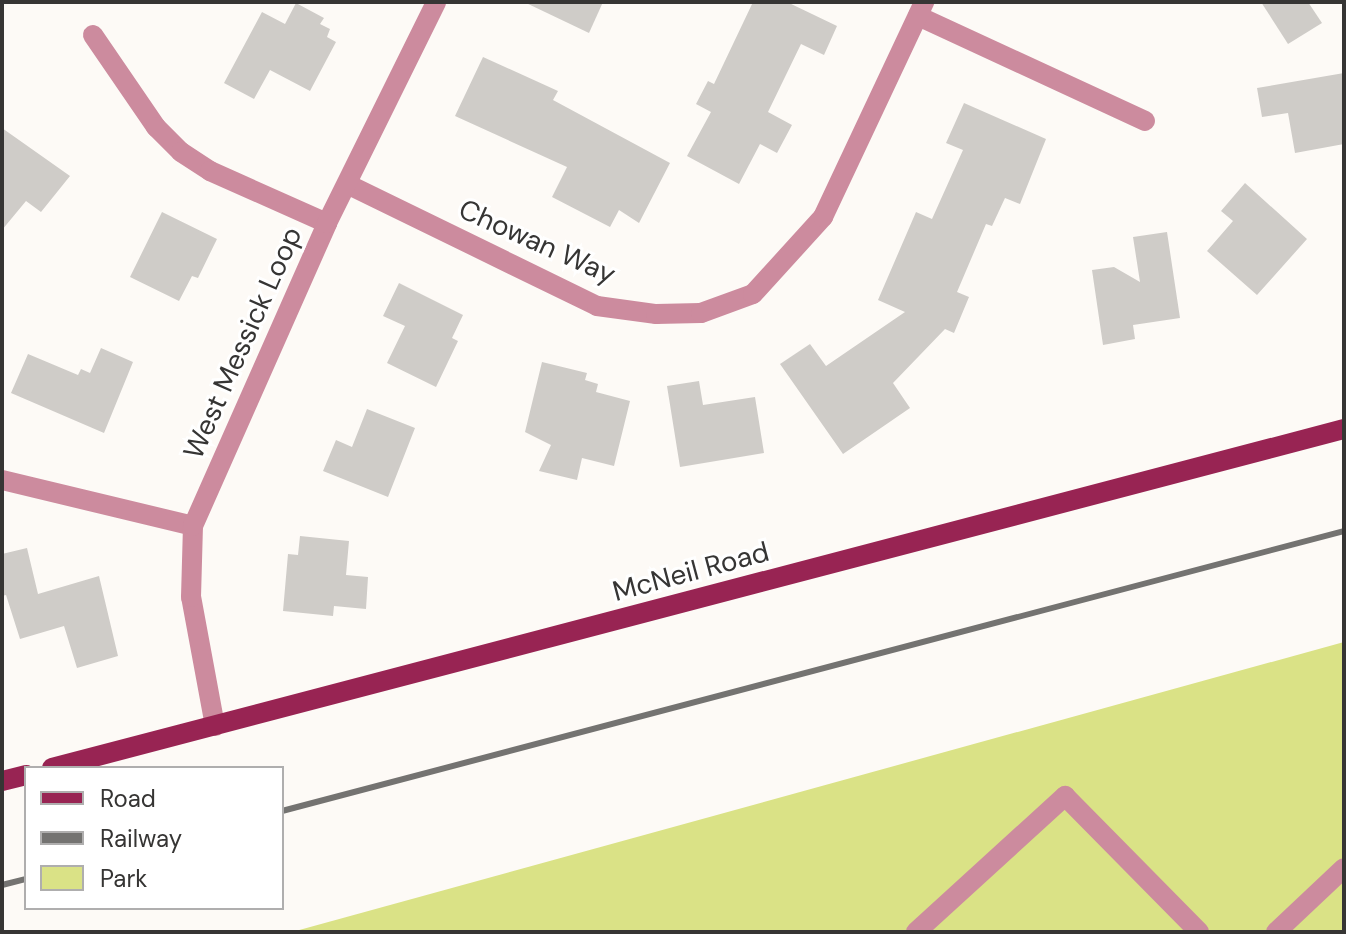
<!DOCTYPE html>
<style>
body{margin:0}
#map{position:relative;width:1346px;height:934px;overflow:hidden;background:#fdfaf6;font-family:"DM Sans",sans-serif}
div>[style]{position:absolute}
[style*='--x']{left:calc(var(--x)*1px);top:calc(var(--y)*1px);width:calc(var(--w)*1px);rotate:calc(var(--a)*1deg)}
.green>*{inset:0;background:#dae286}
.building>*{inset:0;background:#cfccc8}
.minor>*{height:20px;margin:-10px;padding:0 10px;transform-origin:10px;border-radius:10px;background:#cc8b9e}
.major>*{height:20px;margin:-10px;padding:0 10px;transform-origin:10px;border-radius:10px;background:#982453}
.rail>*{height:6px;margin:-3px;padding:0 3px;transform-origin:3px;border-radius:3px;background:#747371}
span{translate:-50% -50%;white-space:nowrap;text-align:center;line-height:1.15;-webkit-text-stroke:6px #fff;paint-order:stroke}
.street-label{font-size:28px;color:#363534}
.frame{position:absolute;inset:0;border:4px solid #363534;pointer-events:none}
.legend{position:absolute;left:24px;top:766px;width:260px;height:144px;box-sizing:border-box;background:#fff;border:2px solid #afaeae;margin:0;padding:10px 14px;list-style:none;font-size:24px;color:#363534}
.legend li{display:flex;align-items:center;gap:16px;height:40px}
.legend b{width:40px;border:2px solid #afaeae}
</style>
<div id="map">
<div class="green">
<div style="clip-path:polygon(1344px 642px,1344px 932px,292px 932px)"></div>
</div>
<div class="building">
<div style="clip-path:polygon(524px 2px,603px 2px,589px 33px)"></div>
<div style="clip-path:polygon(753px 2px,787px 2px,837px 26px,824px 55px,801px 44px,768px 112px,792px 125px,777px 153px,760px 144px,739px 184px,687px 156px,711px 112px,696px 104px,708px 81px,714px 84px)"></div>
<div style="clip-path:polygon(1261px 2px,1308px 2px,1322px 23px,1288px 44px)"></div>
<div style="clip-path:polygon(296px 3px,324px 18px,320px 24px,330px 29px,327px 37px,336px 42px,310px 91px,270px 70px,254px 99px,224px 83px,262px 12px,285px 24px)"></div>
<div style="clip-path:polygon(483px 57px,558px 91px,553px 100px,670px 163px,639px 223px,619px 210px,610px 227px,552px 197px,567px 167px,455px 116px)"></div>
<div style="clip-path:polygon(1344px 73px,1344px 144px,1295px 153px,1288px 113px,1262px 117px,1257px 88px)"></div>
<div style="clip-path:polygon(964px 103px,1046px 139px,1020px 204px,1005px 198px,992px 226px,986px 224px,957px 292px,969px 297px,954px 333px,945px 329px,893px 383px,910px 408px,843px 454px,780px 364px,810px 344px,826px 366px,905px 312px,878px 300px,916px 212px,932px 219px,963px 150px,946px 143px)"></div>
<div style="clip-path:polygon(2px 128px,70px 176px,41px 212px,26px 201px,2px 230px)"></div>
<div style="clip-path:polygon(1245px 183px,1307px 239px,1257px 295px,1207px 251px,1233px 221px,1221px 211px)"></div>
<div style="clip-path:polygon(162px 212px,217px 239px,198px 278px,192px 276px,179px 301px,130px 277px)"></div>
<div style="clip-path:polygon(1167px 232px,1180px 318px,1133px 325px,1135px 339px,1103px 345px,1092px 270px,1114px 267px,1140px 282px,1133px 237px)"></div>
<div style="clip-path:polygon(399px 283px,463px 315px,452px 338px,458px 341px,436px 387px,387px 363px,405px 326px,383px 316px)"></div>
<div style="clip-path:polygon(101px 348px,133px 362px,104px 433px,11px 393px,28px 354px,78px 375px,81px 369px,90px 373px)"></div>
<div style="clip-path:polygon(542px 362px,587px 373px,585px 380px,598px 384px,596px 392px,630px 401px,614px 466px,582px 458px,577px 480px,539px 471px,551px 445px,525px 432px)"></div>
<div style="clip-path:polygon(699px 381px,703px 405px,755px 397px,764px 453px,680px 467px,667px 386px)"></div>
<div style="clip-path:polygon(367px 409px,415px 428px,388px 497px,323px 471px,336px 440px,352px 447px)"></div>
<div style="clip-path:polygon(300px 536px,349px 541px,346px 575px,368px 577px,366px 609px,334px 606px,333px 616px,283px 611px,288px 554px,298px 555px)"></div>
<div style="clip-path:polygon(27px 548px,38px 594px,99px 576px,118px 656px,77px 668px,64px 626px,20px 639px,6px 595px,2px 596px,2px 554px)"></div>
</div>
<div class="minor">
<div style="--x:918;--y:16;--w:250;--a:24.8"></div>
<div style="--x:93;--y:35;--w:112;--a:55.6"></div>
<div style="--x:156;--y:127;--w:35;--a:45"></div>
<div style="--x:181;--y:152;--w:35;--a:33"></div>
<div style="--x:210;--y:171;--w:128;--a:24"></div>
<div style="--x:347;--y:184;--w:278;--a:26"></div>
<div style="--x:597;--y:306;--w:60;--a:7.7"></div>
<div style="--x:656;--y:314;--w:45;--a:-1.3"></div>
<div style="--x:701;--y:313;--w:55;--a:-20.1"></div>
<div style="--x:753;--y:294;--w:104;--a:-47.7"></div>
<div style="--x:823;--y:217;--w:238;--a:-64.8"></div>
<div style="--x:2;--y:480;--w:196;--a:13.5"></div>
<div style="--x:215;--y:726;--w:131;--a:-100.5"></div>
<div style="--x:191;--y:597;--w:71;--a:-88.4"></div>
<div style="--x:193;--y:526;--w:331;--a:-66.1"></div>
<div style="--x:327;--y:223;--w:246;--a:-63.7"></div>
<div style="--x:916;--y:932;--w:202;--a:-42.4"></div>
<div style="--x:1065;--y:796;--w:191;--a:45.4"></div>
<div style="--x:1276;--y:932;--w:93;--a:-43.3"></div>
</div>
<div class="major">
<div style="--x:52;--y:768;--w:1336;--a:-14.7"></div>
<div style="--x:2;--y:781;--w:25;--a:-14"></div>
</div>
<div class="rail">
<div style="--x:282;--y:811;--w:1098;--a:-14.77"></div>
<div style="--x:2;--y:885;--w:25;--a:-14"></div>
</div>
<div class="street-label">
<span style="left:537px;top:242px;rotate:24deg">Chowan Way</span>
<span style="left:243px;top:343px;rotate:-66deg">West Messick Loop</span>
<span style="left:691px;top:572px;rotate:-15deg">McNeil Road</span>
</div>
<div class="frame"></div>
<ul class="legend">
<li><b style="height:10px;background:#982453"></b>Road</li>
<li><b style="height:10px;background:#747371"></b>Railway</li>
<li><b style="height:22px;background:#dae286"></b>Park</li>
</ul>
</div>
